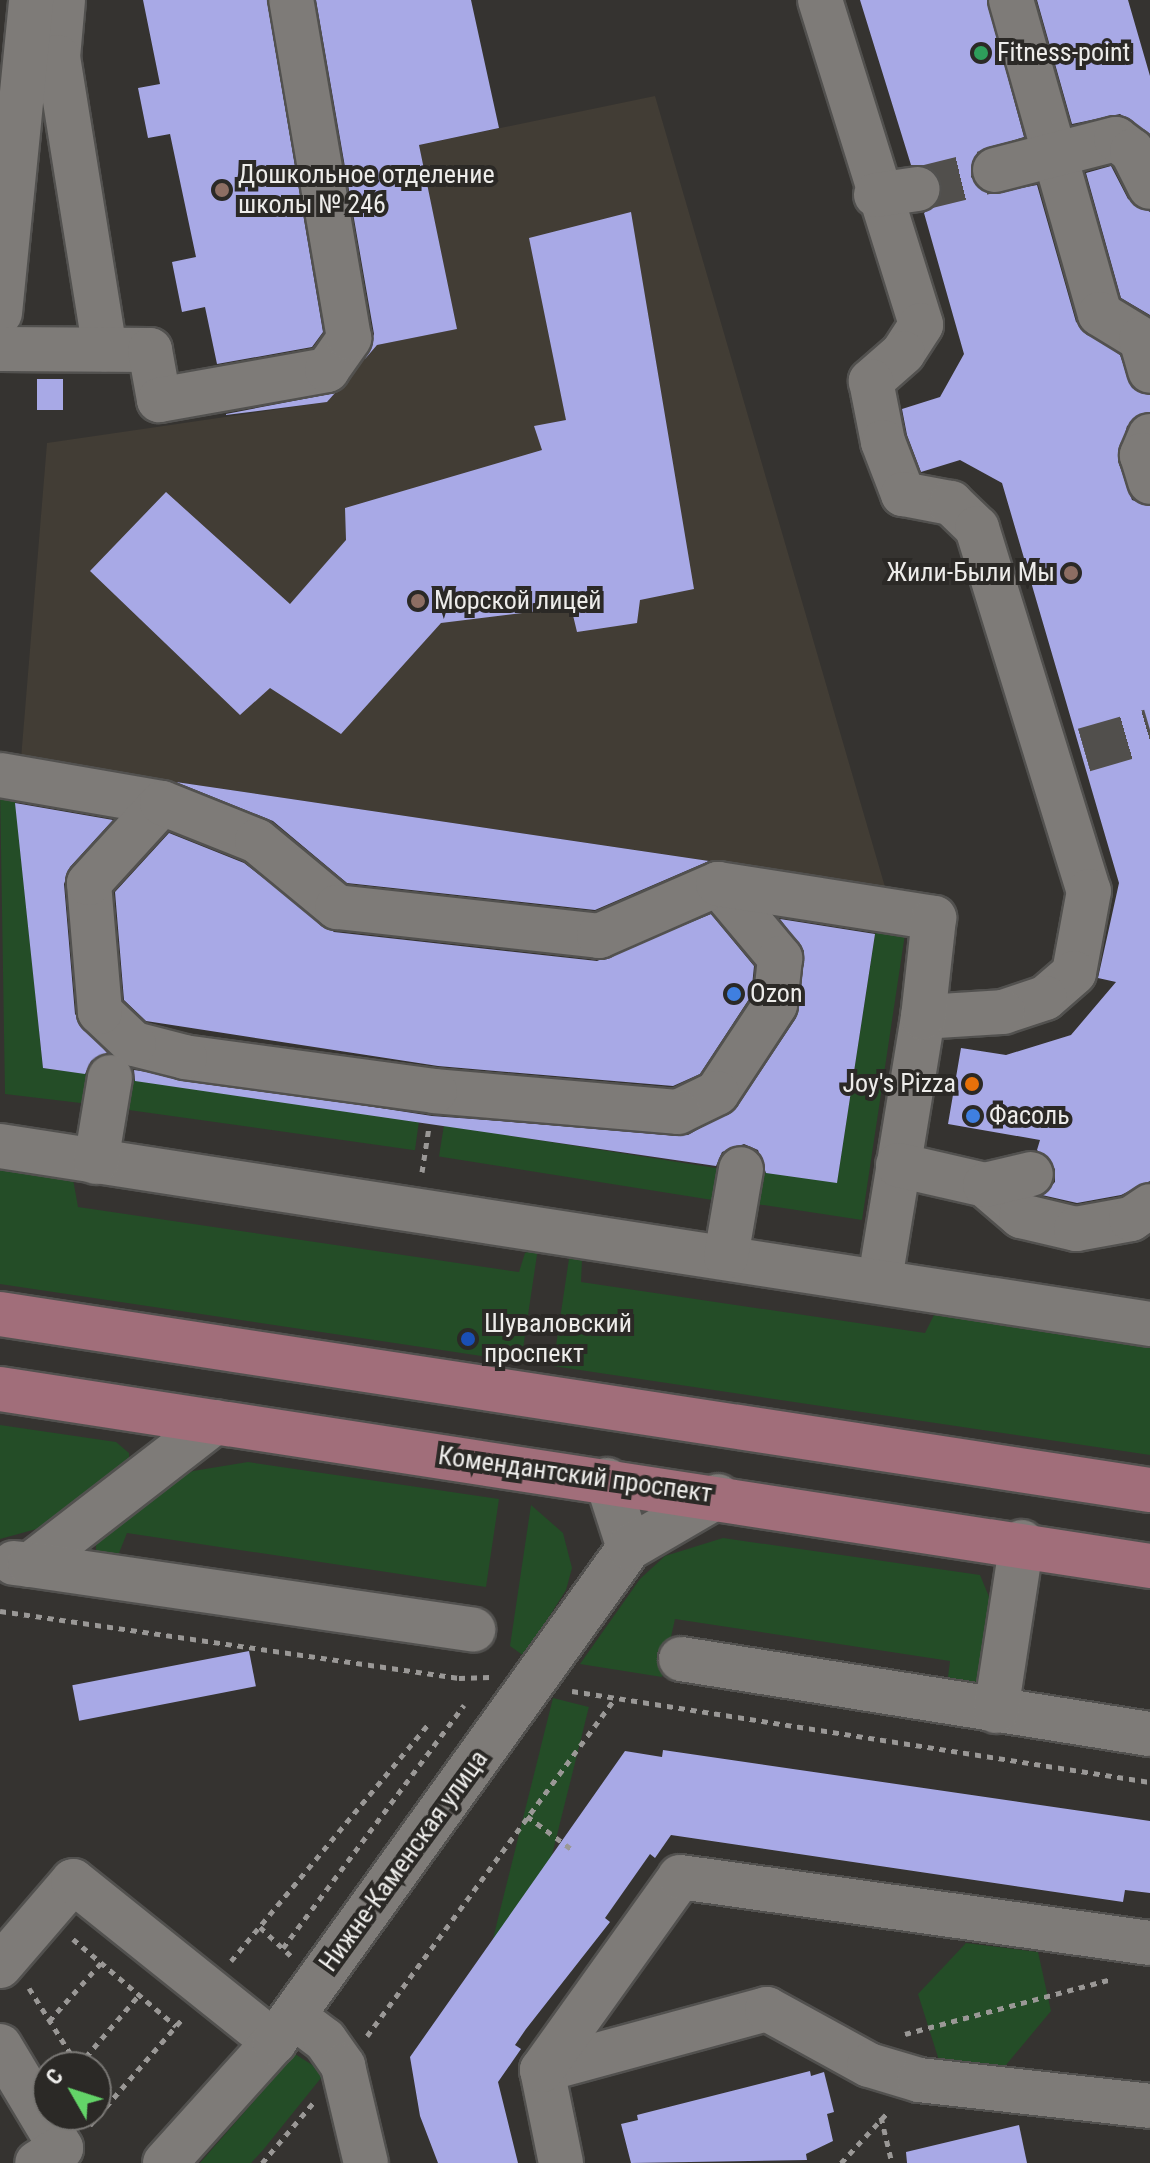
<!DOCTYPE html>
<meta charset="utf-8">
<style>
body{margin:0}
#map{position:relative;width:1150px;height:2163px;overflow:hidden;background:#353330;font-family:"Roboto Condensed",sans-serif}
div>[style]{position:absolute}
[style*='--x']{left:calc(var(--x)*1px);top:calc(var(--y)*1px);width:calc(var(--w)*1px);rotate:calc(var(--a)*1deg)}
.built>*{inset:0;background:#423d35}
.green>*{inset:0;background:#244d27;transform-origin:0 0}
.building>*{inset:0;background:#a8a9e6;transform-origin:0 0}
.minor-tunnel>*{height:44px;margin-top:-22px;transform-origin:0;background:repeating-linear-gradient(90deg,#514f4c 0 44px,transparent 0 66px)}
.path>*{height:5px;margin-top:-2.5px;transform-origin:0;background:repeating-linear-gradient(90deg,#9a9896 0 6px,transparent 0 12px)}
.roads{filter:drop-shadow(2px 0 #52514f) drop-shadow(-2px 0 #52514f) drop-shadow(0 2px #52514f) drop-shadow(0 -2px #52514f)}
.minor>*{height:44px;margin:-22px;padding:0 22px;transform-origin:22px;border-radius:22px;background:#7e7b78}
.major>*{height:44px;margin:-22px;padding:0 22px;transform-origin:22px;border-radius:22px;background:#a16e7a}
.dots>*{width:22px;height:22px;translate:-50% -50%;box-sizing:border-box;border:4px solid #2b2926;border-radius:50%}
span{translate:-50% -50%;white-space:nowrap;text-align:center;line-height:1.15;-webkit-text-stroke:8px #2b2926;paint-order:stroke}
.poi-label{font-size:26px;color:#edecea}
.left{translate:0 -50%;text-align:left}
.right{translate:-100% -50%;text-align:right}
.street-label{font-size:26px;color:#edecea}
.north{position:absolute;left:32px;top:2051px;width:80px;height:80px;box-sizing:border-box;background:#2b2926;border:2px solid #797774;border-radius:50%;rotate:309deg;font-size:22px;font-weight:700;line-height:32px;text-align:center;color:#edecea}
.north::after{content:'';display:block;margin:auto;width:28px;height:36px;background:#63d468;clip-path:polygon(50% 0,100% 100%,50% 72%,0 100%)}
</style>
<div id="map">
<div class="built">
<div style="clip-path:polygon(655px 96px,885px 887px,21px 759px,47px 443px,327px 402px,377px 345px,456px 329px,419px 145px)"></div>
</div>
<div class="green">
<div style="clip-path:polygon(0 785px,15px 798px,43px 1068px,96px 1075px,89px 1104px,5px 1094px)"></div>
<div style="clip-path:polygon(876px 928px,905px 934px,862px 1220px,750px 1203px,753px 1171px,837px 1182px)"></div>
<div style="left:124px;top:1079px;width:298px;height:30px;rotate:8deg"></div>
<div style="left:444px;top:1125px;width:280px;height:32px;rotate:9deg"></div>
<div style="clip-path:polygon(0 1165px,73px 1179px,78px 1207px,519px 1272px,525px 1253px,538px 1248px,521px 1362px,0 1284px)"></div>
<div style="clip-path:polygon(570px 1252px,582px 1260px,581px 1282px,925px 1333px,938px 1307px,1150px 1343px,1150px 1455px,553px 1366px)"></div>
<div style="clip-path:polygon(0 1425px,116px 1442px,129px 1453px,129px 1464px,40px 1528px,0 1539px)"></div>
<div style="clip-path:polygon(248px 1462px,499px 1499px,486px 1587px,127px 1533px,117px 1558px,101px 1558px,96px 1550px,96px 1540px,165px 1485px,193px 1471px)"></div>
<div style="clip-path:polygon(531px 1505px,563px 1533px,572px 1568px,566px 1590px,524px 1656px,510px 1646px)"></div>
<div style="clip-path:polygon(723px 1538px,980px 1575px,992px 1604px,979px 1690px,947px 1685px,950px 1661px,675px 1619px,662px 1677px,580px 1664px,640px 1579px,665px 1556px)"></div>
<div style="left:553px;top:1698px;width:37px;height:362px;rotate:14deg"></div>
<div style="clip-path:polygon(966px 1943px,1038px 1952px,1051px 2011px,996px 2077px,942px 2070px,918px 1994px)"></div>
<div style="clip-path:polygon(295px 2054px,325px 2073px,263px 2150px,251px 2163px,200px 2163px)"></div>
</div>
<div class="building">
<div style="clip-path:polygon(143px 0,267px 0,323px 332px,312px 347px,217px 364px,205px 307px,182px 312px,172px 262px,196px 257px,170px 134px,148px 138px,138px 88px,160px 84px)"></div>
<div style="clip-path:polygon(316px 0,471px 0,499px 128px,419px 145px,457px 329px,377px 345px,365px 359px,374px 334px)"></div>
<div style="clip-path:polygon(860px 0,987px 0,1024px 137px,978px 152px,971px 177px,989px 194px,1037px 185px,1076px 322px,1120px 355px,1132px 388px,1150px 395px,1150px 412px,1127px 426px,1118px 461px,1132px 500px,1150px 506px,1150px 1181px,1121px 1195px,1077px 1203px,1042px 1195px,1055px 1182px,1055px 1169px,1037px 1150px,1040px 1140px,948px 1124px,961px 1048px,1006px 1055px,1071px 1035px,1116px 982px,1098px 978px,1119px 883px,1002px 483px,960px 460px,921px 472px,907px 435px,902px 409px,940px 397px,964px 354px,924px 213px,941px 199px,943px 185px,928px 166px,911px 165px)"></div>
<div style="clip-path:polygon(1037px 0,1128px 0,1150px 76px,1150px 134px,1120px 114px,1072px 124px)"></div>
<div style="clip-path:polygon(1111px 166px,1128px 199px,1150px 212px,1150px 315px,1121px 298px,1086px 173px)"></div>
<div style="clip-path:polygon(631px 212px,694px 589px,640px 600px,637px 623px,577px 632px,571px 607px,441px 623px,341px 734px,270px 688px,240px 715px,90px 571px,166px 492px,290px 604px,346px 540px,345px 508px,542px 450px,534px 426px,566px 420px,529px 238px)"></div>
<div style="left:37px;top:379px;width:26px;height:31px"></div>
<div style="clip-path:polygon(335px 393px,327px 402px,226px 415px,226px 414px)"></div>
<div style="clip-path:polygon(176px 782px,709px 861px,595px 910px,347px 883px,273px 821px)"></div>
<div style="clip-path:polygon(15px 803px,113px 820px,70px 867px,64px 884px,75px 1014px,107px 1053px,91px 1061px,85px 1074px,43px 1068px)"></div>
<div style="clip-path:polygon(169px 833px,244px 863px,334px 932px,597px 961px,711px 914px,754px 966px,751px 996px,700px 1074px,673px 1086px,438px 1066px,146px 1021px,124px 1000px,115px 892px)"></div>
<div style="clip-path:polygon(780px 919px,875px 934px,837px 1183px,766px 1173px,758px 1150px,744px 1144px,722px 1152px,716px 1166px,135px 1081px,134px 1070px,432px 1116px,688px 1135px,737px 1107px,796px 1018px,804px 951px)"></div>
<div style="left:249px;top:1651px;width:36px;height:180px;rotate:79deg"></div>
<div style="clip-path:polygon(663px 1750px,1150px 1821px,1150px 1893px,1125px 1890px,1123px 1902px,671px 1835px,655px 1858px,650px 1854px,605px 1918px,610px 1922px,526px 2029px,515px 2045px,521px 2049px,498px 2082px,518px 2163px,438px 2163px,420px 2116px,410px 2057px,625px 1751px,662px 1757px)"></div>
<div style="clip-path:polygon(810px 2071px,811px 2076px,824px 2072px,834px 2112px,827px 2114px,833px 2141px,806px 2154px,807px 2160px,631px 2163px,621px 2124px,638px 2120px,637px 2115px)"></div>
<div style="clip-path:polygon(1019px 2125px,1027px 2163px,907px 2163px,906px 2152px)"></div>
</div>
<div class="minor-tunnel">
<div style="--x:918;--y:189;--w:79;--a:-13.9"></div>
<div style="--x:1084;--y:750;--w:69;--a:-16.1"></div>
</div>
<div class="path">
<div style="--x:422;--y:1172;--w:46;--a:-81.2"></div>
<div style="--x:0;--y:1611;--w:464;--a:8.3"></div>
<div style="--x:459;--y:1678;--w:31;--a:-2"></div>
<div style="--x:572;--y:1691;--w:585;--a:8.95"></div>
<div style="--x:527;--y:1816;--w:59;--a:36.7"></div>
<div style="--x:260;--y:1927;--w:42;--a:43.1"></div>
<div style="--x:73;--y:1939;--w:135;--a:40.2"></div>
<div style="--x:283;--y:1948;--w:303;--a:-53.3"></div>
<div style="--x:231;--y:1961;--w:311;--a:-50.2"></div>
<div style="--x:29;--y:1988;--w:93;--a:57.7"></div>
<div style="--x:49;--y:2021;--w:78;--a:-48.1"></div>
<div style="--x:905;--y:2034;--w:214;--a:-14.9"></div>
<div style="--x:367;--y:2036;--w:417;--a:-53.7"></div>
<div style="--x:78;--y:2066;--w:94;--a:-49.3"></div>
<div style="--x:96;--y:2094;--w:19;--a:58"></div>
<div style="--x:881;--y:2117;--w:47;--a:76.6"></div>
<div style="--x:90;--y:2125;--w:142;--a:-49"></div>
<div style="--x:262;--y:2163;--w:79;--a:-49.6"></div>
<div style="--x:841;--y:2163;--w:71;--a:-47.3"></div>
</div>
<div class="roads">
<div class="minor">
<div style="--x:63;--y:0;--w:57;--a:95"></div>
<div style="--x:58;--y:57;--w:296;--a:80.9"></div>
<div style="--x:820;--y:0;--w:340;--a:72.7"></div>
<div style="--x:921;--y:325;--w:33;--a:123"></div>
<div style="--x:903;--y:353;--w:43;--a:138.8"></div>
<div style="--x:871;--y:381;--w:62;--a:78.9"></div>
<div style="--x:883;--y:442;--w:56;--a:69"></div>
<div style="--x:903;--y:494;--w:49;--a:10.6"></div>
<div style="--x:951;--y:503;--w:36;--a:44"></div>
<div style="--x:977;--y:528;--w:380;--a:72.9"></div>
<div style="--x:1089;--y:891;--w:83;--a:100.4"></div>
<div style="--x:1074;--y:973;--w:38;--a:139"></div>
<div style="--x:1045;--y:998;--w:44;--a:161.6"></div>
<div style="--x:1003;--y:1012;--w:80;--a:176.4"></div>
<div style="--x:923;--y:1017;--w:266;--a:99.3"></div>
<div style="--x:1011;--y:0;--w:326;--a:74.2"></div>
<div style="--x:1100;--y:314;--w:48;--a:31.4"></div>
<div style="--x:1141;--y:339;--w:33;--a:74"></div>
<div style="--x:995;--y:170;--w:125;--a:-14.4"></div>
<div style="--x:1116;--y:139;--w:20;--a:37"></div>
<div style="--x:1132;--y:151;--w:40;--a:63.4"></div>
<div style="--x:876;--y:195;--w:42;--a:-8.1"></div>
<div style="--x:0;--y:313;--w:315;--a:-84.3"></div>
<div style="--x:0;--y:349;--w:150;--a:0.4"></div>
<div style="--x:150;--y:350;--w:51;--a:79.8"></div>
<div style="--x:159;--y:400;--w:171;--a:-10.1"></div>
<div style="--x:327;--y:370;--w:39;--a:-55"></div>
<div style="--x:349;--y:338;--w:343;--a:-99.7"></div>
<div style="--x:1150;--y:436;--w:21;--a:113"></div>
<div style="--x:1142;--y:455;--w:28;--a:73"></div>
<div style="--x:0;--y:775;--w:164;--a:9.8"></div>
<div style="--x:718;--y:884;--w:97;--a:50"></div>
<div style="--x:780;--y:958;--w:47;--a:96.1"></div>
<div style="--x:775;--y:1005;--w:105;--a:123.4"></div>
<div style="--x:717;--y:1093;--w:43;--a:154"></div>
<div style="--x:678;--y:1112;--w:244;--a:-175.1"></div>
<div style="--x:435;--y:1091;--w:252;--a:-172.3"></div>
<div style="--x:185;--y:1057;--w:53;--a:-165.7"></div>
<div style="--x:134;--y:1044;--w:47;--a:-136.7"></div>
<div style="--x:100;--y:1012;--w:129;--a:-94.9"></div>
<div style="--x:89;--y:883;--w:108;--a:-47.6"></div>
<div style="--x:162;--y:803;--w:102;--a:21.8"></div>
<div style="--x:257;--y:841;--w:104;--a:39.5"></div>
<div style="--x:337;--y:907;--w:264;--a:6.3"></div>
<div style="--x:599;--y:936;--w:130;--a:-23.6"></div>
<div style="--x:718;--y:884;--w:219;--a:8.9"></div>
<div style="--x:934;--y:918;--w:100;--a:96.3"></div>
<div style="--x:0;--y:1146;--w:1164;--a:8.8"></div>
<div style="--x:96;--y:1162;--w:86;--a:-80.6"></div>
<div style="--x:898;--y:1165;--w:89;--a:12.9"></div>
<div style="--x:985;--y:1185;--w:48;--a:40.7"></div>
<div style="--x:1021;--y:1216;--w:57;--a:13.3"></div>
<div style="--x:1076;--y:1229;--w:56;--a:-10.3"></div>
<div style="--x:1131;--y:1219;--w:23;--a:-34"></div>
<div style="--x:985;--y:1185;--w:47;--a:-13.4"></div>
<div style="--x:726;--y:1257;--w:89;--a:-80.3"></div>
<div style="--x:607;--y:1480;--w:71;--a:72.1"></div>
<div style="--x:14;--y:1563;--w:16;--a:7"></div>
<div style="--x:30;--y:1565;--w:234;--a:-37.7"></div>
<div style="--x:30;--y:1565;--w:448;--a:8.3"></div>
<div style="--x:681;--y:1659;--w:475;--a:9.1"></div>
<div style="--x:996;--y:1711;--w:171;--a:-81.3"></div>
<div style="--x:0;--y:1966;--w:112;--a:-49.3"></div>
<div style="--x:73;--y:1881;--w:258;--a:38.7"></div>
<div style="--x:293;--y:2016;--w:40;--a:37"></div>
<div style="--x:325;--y:2040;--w:32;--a:55"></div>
<div style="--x:343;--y:2066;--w:100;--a:76.7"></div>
<div style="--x:0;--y:2046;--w:119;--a:59.1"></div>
<div style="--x:61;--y:2148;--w:28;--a:148"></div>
<div style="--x:542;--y:2070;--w:233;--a:-15.2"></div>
<div style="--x:767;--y:2009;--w:116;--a:28.8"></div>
<div style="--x:869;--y:2065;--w:52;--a:16.7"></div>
<div style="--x:919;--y:2080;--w:232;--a:6.4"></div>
<div style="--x:165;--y:2163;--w:163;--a:-48"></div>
<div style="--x:274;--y:2042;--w:608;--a:-54.3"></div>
<div style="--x:629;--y:1548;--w:103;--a:-30.3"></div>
<div style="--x:561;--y:2163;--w:95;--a:-101.5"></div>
<div style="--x:542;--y:2070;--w:237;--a:-54.4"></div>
<div style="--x:680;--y:1877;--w:475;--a:8"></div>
</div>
<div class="major">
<div style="--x:0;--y:1314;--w:1163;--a:8.7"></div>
<div style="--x:0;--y:1389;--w:1164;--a:8.75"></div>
</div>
</div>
<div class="dots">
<div style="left:981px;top:53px;background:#2e9e5b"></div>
<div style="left:222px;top:190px;background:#8d6e63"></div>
<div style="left:1071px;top:573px;background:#8d6e63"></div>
<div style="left:418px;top:601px;background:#8d6e63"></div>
<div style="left:734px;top:994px;background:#3f7fe0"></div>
<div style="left:972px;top:1084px;background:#e8710a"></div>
<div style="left:973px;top:1116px;background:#3f7fe0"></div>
<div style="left:468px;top:1339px;background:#1a4fb4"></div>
</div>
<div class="poi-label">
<span class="left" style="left:997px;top:53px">Fitness-point</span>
<span class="left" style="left:238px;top:190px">Дошкольное отделение<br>школы № 246</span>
<span class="right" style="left:1055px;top:573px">Жили-Были Мы</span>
<span class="left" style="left:434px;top:601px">Морской лицей</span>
<span class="left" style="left:750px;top:994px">Ozon</span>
<span class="right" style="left:956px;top:1084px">Joy's Pizza</span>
<span class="left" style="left:989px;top:1116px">Фасоль</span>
<span class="left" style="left:484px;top:1339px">Шуваловский<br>проспект</span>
</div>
<div class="street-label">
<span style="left:575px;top:1475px;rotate:8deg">Комендантский проспект</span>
<span style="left:404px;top:1861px;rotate:-54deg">Нижне-Каменская улица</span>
</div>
<div class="north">С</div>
</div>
